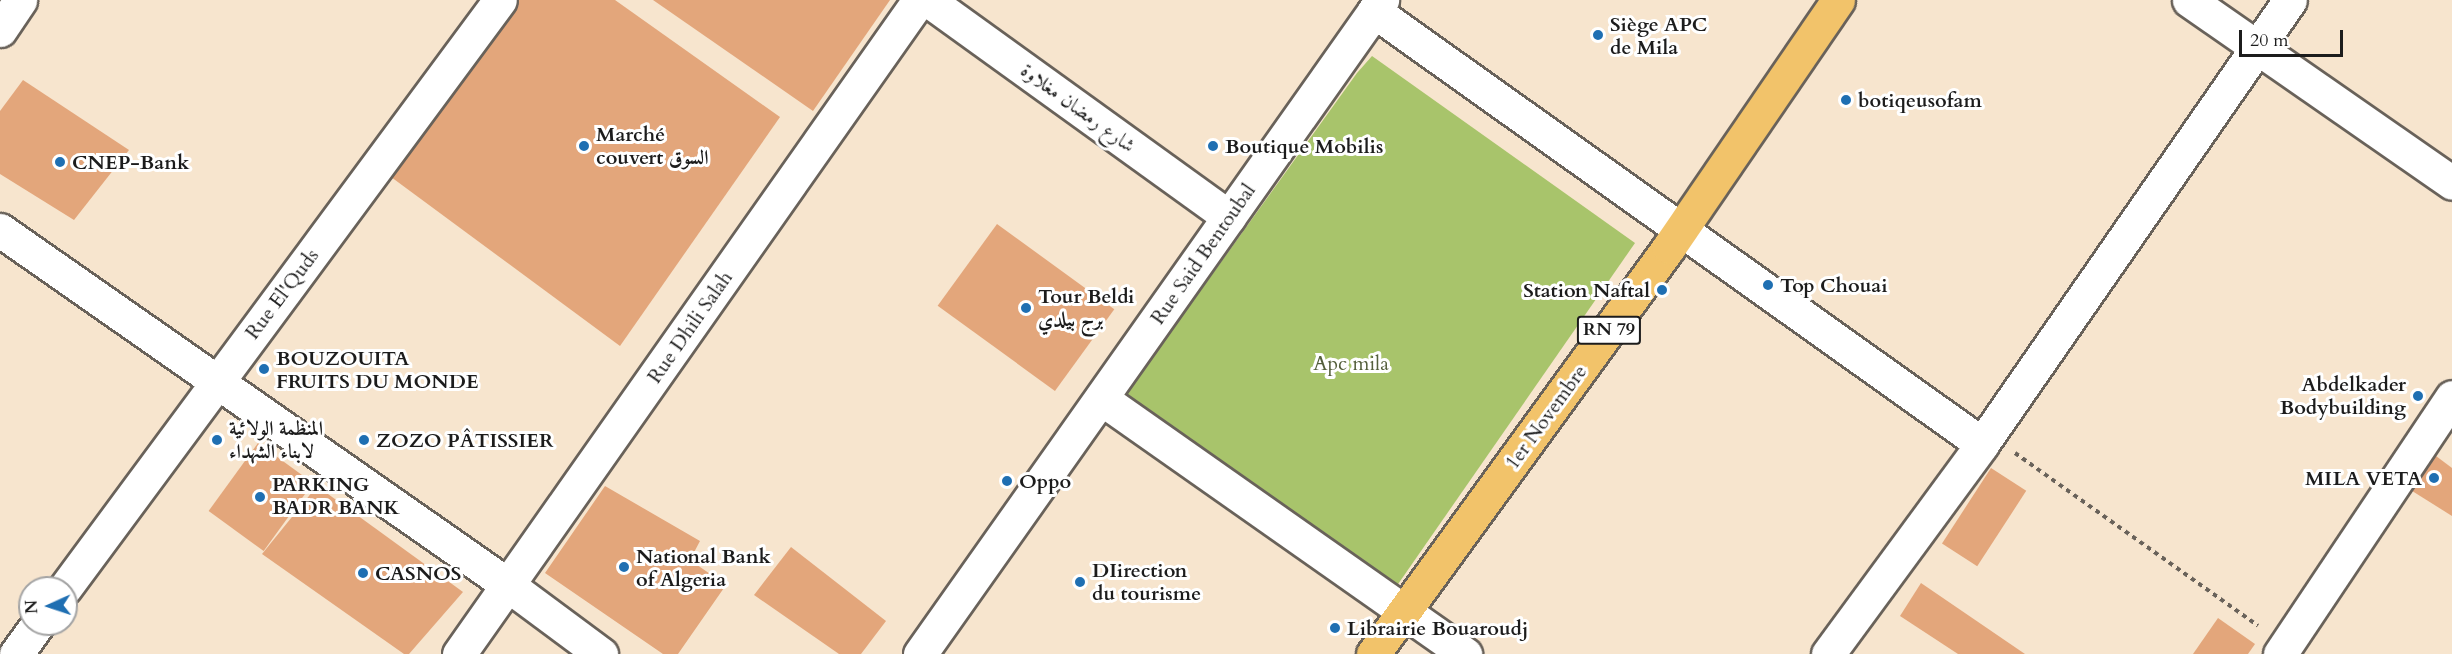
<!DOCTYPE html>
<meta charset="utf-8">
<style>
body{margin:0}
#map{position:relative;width:2452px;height:654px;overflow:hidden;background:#f7e5ce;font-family:Cardo,Amiri,serif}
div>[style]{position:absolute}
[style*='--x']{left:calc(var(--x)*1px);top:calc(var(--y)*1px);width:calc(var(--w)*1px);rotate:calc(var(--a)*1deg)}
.green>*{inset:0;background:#a8c46b}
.building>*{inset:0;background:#e3a67b;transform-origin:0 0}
.path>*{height:4px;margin-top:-2px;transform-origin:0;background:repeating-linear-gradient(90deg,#69625a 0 4.5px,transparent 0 9px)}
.roads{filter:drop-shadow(2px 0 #69625a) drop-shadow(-2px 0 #69625a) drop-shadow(0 2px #69625a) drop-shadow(0 -2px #69625a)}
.minor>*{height:33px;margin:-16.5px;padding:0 16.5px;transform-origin:16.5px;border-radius:16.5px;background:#fff}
.primary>*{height:33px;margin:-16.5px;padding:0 16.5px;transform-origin:16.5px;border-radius:16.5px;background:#f2c36a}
.dots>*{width:16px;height:16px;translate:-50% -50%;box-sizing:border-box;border:3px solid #fff;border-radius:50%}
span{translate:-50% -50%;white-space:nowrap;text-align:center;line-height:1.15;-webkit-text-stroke:6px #fff;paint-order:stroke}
.shield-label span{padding:2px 4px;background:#fff;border:2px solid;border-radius:4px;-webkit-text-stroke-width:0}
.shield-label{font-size:18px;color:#1c1c1c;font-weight:700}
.poi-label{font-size:20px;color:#1c1c1c;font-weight:700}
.left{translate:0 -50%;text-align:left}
.right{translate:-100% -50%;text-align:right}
.street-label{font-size:20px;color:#1c1c1c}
.park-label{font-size:20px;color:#545f3c}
.north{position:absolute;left:18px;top:576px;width:60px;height:60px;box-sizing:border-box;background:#fff;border:2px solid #a4a4a4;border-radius:50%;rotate:267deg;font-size:16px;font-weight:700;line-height:24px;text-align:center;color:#1c1c1c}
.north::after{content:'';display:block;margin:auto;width:21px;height:27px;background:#1f6fb2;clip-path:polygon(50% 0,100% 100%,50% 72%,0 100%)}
.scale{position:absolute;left:2239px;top:30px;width:104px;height:27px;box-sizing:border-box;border:3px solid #1c1c1c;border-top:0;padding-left:8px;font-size:18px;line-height:21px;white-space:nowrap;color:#1c1c1c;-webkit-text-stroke:4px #fff;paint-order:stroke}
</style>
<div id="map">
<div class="green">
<div style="clip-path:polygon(1372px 56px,1635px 243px,1387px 600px,1116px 408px,1357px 73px)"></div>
</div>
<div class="building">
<div style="clip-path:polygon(509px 0,615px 0,780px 117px,620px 346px,387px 174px)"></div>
<div style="clip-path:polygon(653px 0,890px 0,813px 111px)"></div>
<div style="clip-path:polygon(23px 80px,129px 150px,74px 220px,0 174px,0 111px)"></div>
<div style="left:997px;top:224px;width:145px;height:101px;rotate:36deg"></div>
<div style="left:258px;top:443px;width:68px;height:84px;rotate:36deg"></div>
<div style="clip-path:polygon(2432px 453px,2452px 468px,2452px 516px,2409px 489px)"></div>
<div style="left:1991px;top:468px;width:42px;height:90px;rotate:33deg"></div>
<div style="clip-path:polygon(317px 486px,463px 592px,409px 654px,404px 654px,262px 554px)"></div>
<div style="clip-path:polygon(605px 486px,700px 541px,690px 560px,726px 585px,678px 654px,663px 654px,545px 573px)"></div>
<div style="clip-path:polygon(791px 547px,886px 621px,861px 654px,839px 654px,754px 595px)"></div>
<div style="clip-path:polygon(1921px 583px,2025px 654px,1958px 654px,1900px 616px)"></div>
<div style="clip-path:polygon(2218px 618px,2255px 644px,2248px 654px,2193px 654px)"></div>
</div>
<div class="path">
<div style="--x:2015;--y:453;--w:298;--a:35.4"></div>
</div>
<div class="roads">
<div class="minor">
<div style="--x:928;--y:0;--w:371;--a:35.8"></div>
<div style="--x:2189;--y:0;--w:320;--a:34.8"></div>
<div style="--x:1374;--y:11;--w:746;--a:35.46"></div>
<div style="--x:0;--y:30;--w:36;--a:-56"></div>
<div style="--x:0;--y:230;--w:620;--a:34.95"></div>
<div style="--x:508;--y:585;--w:116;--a:36.6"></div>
<div style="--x:1102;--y:399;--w:444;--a:35.1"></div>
<div style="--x:65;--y:588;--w:731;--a:-53.51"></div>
<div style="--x:16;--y:654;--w:37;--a:-54"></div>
<div style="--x:459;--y:654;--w:800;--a:-54.88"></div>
<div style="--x:920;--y:654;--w:801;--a:-54.76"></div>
<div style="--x:1828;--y:654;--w:260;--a:-53.7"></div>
<div style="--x:1982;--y:444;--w:540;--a:-55.25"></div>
<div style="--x:2280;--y:654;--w:309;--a:-56.2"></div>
</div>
<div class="primary">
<div style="--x:1373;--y:654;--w:503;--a:-53.97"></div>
<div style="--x:1669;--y:247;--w:299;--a:-55.6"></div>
</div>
</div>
<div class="dots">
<div style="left:1598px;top:35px;background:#1f6fb2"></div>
<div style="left:1846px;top:100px;background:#1f6fb2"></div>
<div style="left:584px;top:146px;background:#1f6fb2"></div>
<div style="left:1213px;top:146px;background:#1f6fb2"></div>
<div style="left:60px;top:162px;background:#1f6fb2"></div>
<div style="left:1768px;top:285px;background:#1f6fb2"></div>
<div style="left:1662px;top:290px;background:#1f6fb2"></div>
<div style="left:1026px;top:308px;background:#1f6fb2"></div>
<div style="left:264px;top:369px;background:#1f6fb2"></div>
<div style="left:2418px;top:396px;background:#1f6fb2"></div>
<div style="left:217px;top:440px;background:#1f6fb2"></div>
<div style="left:364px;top:440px;background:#1f6fb2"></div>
<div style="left:2434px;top:478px;background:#1f6fb2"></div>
<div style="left:1007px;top:481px;background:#1f6fb2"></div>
<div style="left:260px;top:497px;background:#1f6fb2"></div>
<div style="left:624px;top:567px;background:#1f6fb2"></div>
<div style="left:363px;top:573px;background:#1f6fb2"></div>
<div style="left:1080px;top:582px;background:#1f6fb2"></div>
<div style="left:1335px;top:628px;background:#1f6fb2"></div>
</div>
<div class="shield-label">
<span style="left:1609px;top:330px">RN 79</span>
</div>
<div class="poi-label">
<span class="left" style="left:1610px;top:36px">Siège APC<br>de Mila</span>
<span class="left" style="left:1858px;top:100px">botiqeusofam</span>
<span class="left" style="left:596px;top:146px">Marché<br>couvert السوق</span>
<span class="left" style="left:1225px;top:146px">Boutique Mobilis</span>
<span class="left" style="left:72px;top:162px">CNEP-Bank</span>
<span class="left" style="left:1780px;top:285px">Top Chouai</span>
<span class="right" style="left:1650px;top:290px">Station Naftal</span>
<span class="left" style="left:1038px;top:308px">Tour Beldi<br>برج بيلدي</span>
<span class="left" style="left:276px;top:370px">BOUZOUITA<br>FRUITS DU MONDE</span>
<span class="right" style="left:2406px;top:396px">Abdelkader<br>Bodybuilding</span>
<span class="left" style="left:229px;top:440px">المنظمة الولائية<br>لابناء الشهداء</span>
<span class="left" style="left:376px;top:440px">ZOZO PÂTISSIER</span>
<span class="right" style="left:2422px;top:478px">MILA VETA</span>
<span class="left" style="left:1019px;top:481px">Oppo</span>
<span class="left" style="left:272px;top:496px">PARKING<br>BADR BANK</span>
<span class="left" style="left:636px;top:568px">National Bank<br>of Algeria</span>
<span class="left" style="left:1092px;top:582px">DIirection<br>du tourisme</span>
<span class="left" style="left:375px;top:573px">CASNOS</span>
<span class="left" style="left:1347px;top:628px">Librairie Bouaroudj</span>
</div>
<div class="street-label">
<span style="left:1078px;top:108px;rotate:36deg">شارع رمضان مغلاوة</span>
<span style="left:1203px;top:254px;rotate:-55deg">Rue Said Bentoubal</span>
<span style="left:282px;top:294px;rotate:-53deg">Rue El'Quds</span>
<span style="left:690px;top:327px;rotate:-55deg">Rue Dhili Salah</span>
<span style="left:1546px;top:417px;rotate:-54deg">1er Novembre</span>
</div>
<div class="park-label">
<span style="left:1351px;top:363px">Apc mila</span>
</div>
<div class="north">N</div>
<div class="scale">20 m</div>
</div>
